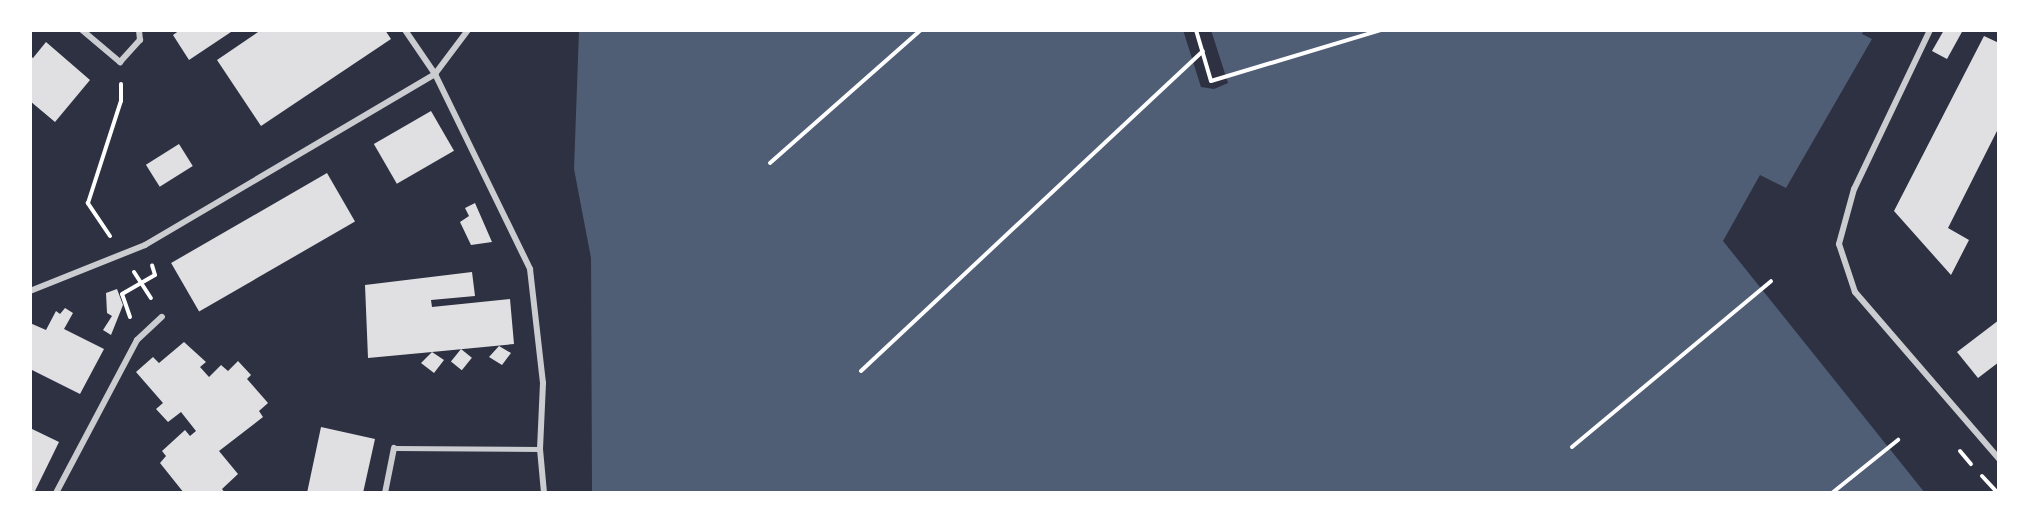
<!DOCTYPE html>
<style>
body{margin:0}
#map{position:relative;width:2029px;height:523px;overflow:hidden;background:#2d3142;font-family:Signika,sans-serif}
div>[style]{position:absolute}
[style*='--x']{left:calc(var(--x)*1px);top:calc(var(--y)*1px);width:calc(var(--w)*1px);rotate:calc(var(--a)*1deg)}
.water>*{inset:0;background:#4f5d75}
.building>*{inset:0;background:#e0e0e3;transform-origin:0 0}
.path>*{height:4px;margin:-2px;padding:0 2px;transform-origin:2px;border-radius:2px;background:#fff}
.pedestrian>*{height:5px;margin:-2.5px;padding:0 2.5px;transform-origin:2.5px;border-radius:2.5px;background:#caccd0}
.minor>*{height:6px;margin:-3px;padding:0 3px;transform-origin:3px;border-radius:3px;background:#caccd0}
span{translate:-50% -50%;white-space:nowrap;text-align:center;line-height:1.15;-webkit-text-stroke:5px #fff;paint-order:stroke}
.frame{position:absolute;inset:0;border:32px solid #fff;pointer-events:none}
</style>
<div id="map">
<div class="water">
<div style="clip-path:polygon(579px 30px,1183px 30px,1201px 87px,1214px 89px,1228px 83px,1211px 30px,1864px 30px,1862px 34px,1872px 39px,1786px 188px,1760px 175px,1723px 241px,1925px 493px,592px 493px,591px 258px,574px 169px)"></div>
</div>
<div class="building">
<div style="clip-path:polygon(180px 30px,234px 30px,189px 60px,173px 35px)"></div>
<div style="clip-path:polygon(261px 30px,385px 30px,391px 39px,261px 126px,217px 60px)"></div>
<div style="clip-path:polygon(1944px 30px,1963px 30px,1947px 59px,1932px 51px)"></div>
<div style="clip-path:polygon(1984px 36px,1999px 43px,1999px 127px,1948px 228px,1969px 240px,1951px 275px,1894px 211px)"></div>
<div style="clip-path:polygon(46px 42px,90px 80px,55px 122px,30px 101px,30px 56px,33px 58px)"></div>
<div style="left:431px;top:111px;width:46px;height:66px;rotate:60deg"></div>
<div style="left:179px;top:144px;width:26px;height:39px;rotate:58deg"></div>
<div style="left:327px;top:173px;width:56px;height:180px;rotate:60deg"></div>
<div style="clip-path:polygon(475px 203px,492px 242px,471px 245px,460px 222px,469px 216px,465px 208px)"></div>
<div style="clip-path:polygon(472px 272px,475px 296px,431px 300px,432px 307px,510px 299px,514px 344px,432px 352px,444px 360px,434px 373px,421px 363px,432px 352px,368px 358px,365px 285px)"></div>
<div style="clip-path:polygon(117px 289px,123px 305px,111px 335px,103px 330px,112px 316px,107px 313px,106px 293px)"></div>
<div style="clip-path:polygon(65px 308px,73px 313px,64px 329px,104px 349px,80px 394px,30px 369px,30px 323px,46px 330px,56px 311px,60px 314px)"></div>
<div style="clip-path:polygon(1999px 320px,1999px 362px,1978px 378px,1957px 352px)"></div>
<div style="clip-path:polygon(184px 342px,206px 362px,200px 367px,209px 377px,221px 365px,228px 371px,238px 361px,251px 375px,247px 379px,268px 403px,259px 411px,263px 417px,219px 451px,238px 474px,222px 489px,225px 493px,184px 493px,160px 463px,166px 456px,162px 451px,185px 430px,190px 436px,196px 431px,181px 412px,168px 422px,156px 409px,163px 403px,136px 372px,153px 357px,159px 363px)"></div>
<div style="clip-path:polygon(499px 346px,511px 353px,502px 365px,489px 357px)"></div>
<div style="left:461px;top:349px;width:14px;height:16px;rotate:39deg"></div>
<div style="clip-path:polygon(321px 427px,375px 439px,363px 493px,307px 493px)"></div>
<div style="clip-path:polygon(30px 428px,59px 442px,34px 493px,30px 493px)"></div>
</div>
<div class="path">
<div style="--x:1196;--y:30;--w:53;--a:73.6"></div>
<div style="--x:1211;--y:81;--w:177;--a:-16.7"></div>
<div style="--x:770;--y:163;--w:201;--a:-41.4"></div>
<div style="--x:110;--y:236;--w:40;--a:-124"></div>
<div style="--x:88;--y:203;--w:107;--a:-72.1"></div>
<div style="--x:121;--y:101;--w:17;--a:-90"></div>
<div style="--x:134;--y:272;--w:31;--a:57"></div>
<div style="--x:130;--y:317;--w:24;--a:-109"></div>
<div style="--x:122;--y:294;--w:38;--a:-30"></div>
<div style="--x:155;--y:275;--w:10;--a:-107"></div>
<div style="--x:861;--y:371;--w:468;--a:-43.1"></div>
<div style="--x:1572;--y:447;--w:259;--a:-39.8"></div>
<div style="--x:1960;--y:451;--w:17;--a:50"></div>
<div style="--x:1982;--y:476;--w:23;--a:47"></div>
<div style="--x:1832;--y:493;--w:85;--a:-38.8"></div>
</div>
<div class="pedestrian">
<div style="--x:394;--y:448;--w:146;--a:0.4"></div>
</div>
<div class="minor">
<div style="--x:82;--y:30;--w:50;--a:40.1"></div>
<div style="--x:120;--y:62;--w:30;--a:-48"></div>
<div style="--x:140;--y:40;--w:10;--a:-96"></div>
<div style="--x:405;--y:30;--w:53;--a:55.7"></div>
<div style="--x:435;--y:74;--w:217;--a:64"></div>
<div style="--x:530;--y:269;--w:115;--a:83.5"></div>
<div style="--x:543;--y:383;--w:66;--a:92.6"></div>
<div style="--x:540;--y:449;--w:44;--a:84.8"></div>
<div style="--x:1930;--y:30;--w:176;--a:115.5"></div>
<div style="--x:1854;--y:189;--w:57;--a:105.3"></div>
<div style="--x:1839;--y:244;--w:51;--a:71.6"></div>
<div style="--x:1855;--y:292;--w:221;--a:49.2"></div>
<div style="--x:30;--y:291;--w:124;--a:-21.8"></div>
<div style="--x:145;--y:245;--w:337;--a:-30.5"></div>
<div style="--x:435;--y:74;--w:55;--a:-53.1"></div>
<div style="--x:56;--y:493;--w:173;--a:-62.1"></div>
<div style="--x:137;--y:340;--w:34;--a:-43"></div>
<div style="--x:385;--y:493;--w:46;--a:-78.7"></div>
</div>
<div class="frame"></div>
</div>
